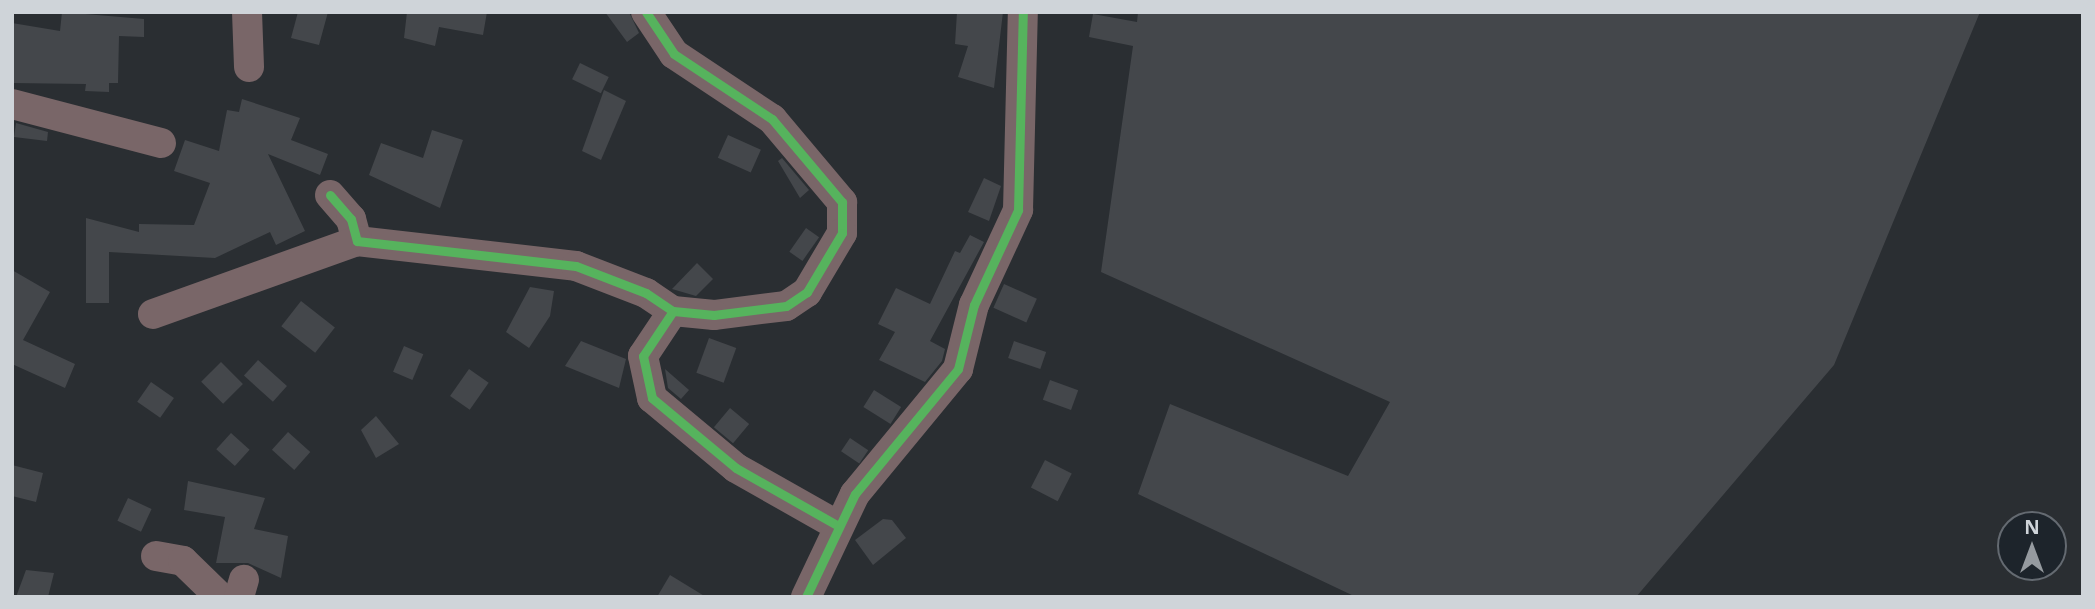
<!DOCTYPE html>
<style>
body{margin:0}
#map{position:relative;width:2095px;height:609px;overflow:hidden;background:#2a2e32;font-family:"Open Sans",sans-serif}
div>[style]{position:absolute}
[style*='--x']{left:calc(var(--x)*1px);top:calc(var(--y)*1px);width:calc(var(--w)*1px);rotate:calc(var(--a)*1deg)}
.building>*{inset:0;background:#44474b;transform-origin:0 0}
.minor>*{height:30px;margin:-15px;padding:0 15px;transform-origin:15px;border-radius:15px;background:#796668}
.cycleway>*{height:9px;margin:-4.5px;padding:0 4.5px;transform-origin:4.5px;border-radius:4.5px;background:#56b35d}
span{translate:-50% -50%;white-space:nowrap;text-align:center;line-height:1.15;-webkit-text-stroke:5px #1d242b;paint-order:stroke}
.frame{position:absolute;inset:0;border:14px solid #cfd4d9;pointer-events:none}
.north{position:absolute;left:1997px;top:511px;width:70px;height:70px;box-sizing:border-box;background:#1d242b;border:2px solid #646a71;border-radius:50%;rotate:0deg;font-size:19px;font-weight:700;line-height:28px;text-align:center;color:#cfd4d9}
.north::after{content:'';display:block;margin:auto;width:24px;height:32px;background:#959a9f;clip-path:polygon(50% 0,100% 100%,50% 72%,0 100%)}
</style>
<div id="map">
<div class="building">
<div style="clip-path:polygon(62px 12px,144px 19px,144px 37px,119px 36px,118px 83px,109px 83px,109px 92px,85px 91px,86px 84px,12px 83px,12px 23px,60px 31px)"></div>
<div style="clip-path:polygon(298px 12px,328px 12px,319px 45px,291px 38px)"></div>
<div style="clip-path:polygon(407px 12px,487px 12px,483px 35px,439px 27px,435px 46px,404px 38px)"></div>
<div style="clip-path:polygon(605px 12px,629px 12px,639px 33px,627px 42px)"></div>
<div style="clip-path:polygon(957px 12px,1003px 12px,994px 88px,958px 77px,968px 46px,955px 44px)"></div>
<div style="clip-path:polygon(1138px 12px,1980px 12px,1834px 365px,1636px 597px,1356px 597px,1138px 494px,1170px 404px,1348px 476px,1390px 402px,1101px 272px,1133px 46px,1089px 37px,1093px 14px,1137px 22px)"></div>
<div style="left:580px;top:63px;width:32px;height:18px;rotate:26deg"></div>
<div style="clip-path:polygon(604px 90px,626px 101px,601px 160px,582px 151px)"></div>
<div style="clip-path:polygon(242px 99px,300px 118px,291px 140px,328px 154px,320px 175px,268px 154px,305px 231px,276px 245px,270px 232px,215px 258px,109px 252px,109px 303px,86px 303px,86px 218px,139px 232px,139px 224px,194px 225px,210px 183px,174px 171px,185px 140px,219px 151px,227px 110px,239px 112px)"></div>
<div style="clip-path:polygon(16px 123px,48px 132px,47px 141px,14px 137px)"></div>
<div style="clip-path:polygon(432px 130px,463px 140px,440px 208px,369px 175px,381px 143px,423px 158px)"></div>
<div style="left:728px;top:135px;width:36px;height:25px;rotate:24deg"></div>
<div style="clip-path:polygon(782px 158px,809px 190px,800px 198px,778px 161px)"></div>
<div style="clip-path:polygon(984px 178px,1001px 186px,989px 221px,968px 212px)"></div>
<div style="left:806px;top:228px;width:16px;height:29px;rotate:35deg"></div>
<div style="clip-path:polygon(970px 235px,984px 242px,930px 341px,945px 349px,942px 361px,925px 382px,879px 360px,895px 332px,878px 324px,896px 288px,930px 304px,955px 251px,960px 253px)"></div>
<div style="clip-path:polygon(697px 263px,713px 279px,696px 296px,672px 289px)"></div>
<div style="clip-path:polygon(12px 270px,50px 292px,23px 340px,75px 364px,65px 388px,12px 364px)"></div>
<div style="left:1004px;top:284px;width:36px;height:26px;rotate:24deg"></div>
<div style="clip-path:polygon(530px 287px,554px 291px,550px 316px,529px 348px,506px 332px)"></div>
<div style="left:301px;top:301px;width:43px;height:32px;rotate:38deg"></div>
<div style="left:709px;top:338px;width:29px;height:37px;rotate:20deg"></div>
<div style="clip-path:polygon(581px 341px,626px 359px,619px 388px,565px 366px)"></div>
<div style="left:1014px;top:341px;width:34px;height:18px;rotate:19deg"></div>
<div style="left:404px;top:346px;width:21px;height:28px;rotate:23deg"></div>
<div style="left:258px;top:360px;width:39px;height:21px;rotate:42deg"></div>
<div style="left:221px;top:362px;width:31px;height:28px;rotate:45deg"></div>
<div style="left:469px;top:369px;width:24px;height:33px;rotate:35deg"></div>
<div style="clip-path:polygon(665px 369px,689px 390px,681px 399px,668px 388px)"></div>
<div style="left:1050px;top:380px;width:30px;height:21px;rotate:20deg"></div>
<div style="left:151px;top:382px;width:28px;height:24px;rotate:35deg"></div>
<div style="left:874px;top:390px;width:32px;height:20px;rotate:32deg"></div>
<div style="left:730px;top:408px;width:25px;height:25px;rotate:40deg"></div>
<div style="clip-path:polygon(376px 416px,399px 444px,376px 458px,361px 430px)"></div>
<div style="left:288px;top:432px;width:30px;height:24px;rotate:42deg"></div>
<div style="left:231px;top:433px;width:25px;height:22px;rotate:42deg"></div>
<div style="left:850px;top:438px;width:22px;height:16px;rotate:34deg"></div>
<div style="left:1045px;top:460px;width:30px;height:31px;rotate:27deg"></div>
<div style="clip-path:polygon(12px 465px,43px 473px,36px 502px,12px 496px)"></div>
<div style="clip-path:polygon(188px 481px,265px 498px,254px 529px,288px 536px,281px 578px,248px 563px,216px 563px,225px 517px,184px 510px)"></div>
<div style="left:128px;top:498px;width:26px;height:25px;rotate:25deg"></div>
<div style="clip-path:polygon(883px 519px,892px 520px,906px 538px,873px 565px,855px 540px)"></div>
<div style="clip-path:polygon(26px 570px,54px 573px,48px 597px,16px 597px)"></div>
<div style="clip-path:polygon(670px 575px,706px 597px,657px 597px)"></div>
</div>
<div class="minor">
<div style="--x:247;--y:12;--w:55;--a:87.9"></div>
<div style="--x:646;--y:12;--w:50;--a:56.3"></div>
<div style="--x:674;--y:54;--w:118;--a:33.6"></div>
<div style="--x:772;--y:119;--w:109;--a:49.9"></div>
<div style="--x:842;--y:202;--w:31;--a:90"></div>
<div style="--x:842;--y:233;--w:69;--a:120.7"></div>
<div style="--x:807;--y:292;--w:25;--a:146"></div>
<div style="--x:786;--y:306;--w:73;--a:172.9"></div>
<div style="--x:714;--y:315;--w:41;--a:-174.4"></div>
<div style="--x:12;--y:104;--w:154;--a:14.7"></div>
<div style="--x:330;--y:195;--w:32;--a:49"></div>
<div style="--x:351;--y:219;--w:23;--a:75"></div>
<div style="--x:357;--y:241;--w:220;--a:6.5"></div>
<div style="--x:576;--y:266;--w:75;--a:21.1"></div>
<div style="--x:646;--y:293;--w:32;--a:34"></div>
<div style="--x:673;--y:311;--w:54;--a:123.7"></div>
<div style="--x:643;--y:356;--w:43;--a:77.9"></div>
<div style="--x:652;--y:398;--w:109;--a:39.8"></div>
<div style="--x:736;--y:468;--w:114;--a:29.5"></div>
<div style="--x:153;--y:314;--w:217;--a:-19.7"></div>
<div style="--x:156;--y:556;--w:27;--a:10"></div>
<div style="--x:183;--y:561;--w:52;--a:44.2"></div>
<div style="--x:239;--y:597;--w:18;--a:-74"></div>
<div style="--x:806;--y:597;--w:114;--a:-64.6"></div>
<div style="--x:855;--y:494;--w:162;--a:-50.5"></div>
<div style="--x:958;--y:369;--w:66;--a:-76"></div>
<div style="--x:974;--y:305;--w:105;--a:-65.1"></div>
<div style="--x:1018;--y:210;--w:198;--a:-88.6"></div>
</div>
<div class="cycleway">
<div style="--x:646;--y:12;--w:50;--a:56.3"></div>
<div style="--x:674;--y:54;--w:118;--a:33.6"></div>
<div style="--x:772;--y:119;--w:109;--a:49.9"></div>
<div style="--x:842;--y:202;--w:31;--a:90"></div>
<div style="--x:842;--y:233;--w:69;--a:120.7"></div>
<div style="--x:807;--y:292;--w:25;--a:146"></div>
<div style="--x:786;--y:306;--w:73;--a:172.9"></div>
<div style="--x:714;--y:315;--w:41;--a:-174.4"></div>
<div style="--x:330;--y:195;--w:32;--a:49"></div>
<div style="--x:351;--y:219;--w:23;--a:75"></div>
<div style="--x:357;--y:241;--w:220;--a:6.5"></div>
<div style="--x:576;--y:266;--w:75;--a:21.1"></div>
<div style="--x:646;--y:293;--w:32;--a:34"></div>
<div style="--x:673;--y:311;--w:54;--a:123.7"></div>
<div style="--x:643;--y:356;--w:43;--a:77.9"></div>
<div style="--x:652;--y:398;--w:109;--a:39.8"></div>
<div style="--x:736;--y:468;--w:114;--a:29.5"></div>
<div style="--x:806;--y:597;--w:114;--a:-64.6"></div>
<div style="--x:855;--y:494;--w:162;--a:-50.5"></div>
<div style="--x:958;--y:369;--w:66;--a:-76"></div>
<div style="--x:974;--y:305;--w:105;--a:-65.1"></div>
<div style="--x:1018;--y:210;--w:198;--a:-88.6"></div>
</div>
<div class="frame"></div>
<div class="north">N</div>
</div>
